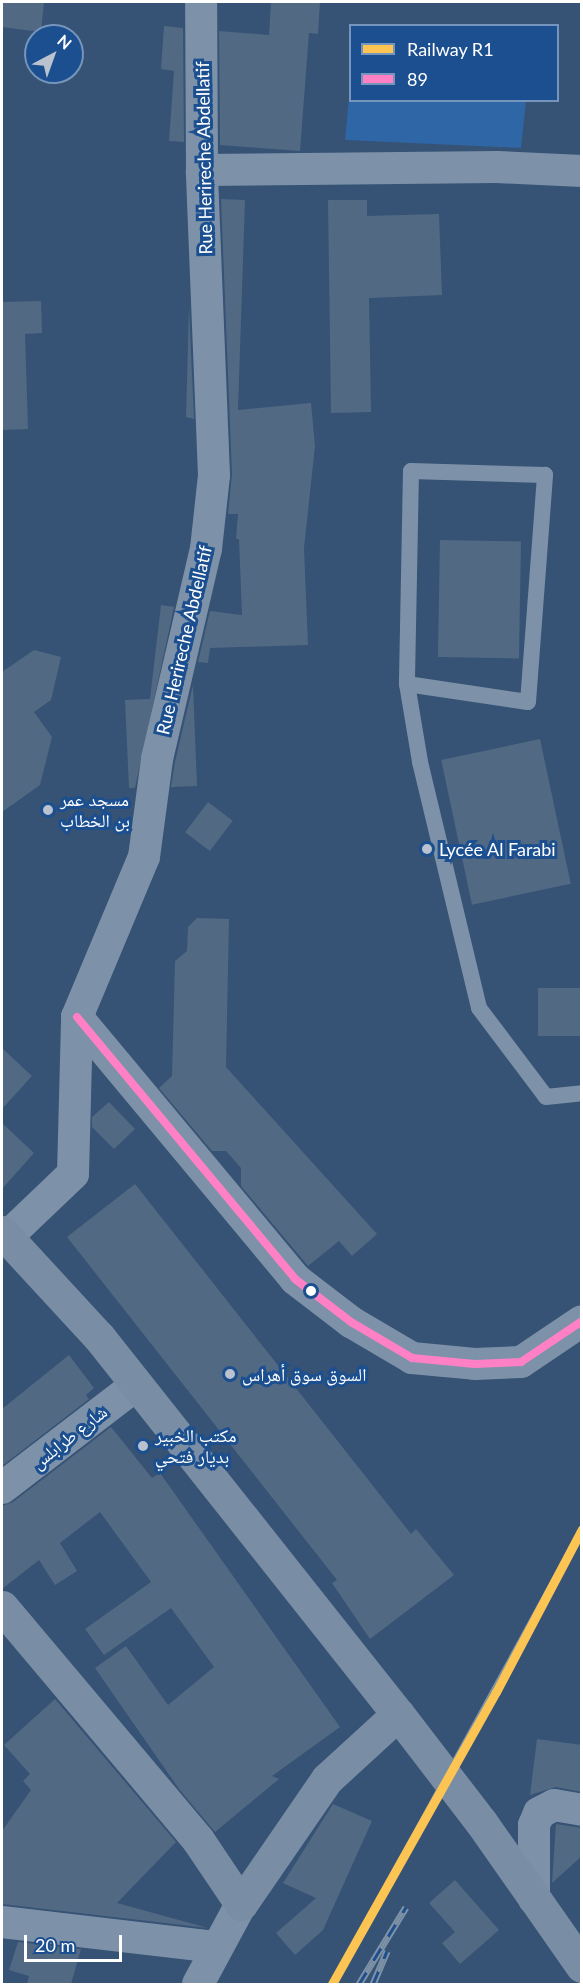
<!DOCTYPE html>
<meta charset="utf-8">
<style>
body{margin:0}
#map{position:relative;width:583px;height:1986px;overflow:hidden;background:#365274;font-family:Lato,"Noto Naskh Arabic",sans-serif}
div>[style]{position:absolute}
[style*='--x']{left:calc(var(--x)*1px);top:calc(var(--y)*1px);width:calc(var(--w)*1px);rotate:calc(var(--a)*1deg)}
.green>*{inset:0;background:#2f66a5}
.building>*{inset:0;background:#526984;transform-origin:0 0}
.lane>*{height:16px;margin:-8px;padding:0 8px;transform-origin:8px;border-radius:8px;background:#7d92a8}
.street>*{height:32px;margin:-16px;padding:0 16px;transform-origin:16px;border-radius:16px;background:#7d92a8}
.secondary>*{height:33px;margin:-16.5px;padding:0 16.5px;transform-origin:16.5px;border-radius:16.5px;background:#798da4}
.rail>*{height:7px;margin-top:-3.5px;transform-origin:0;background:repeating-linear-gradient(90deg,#1b4f8f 0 14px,#7e92a7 0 28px);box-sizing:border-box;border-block:2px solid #7e92a7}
.bus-1>*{height:8px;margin:-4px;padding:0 4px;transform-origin:4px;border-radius:4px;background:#ff80c5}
.rail-1>*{height:9px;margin:-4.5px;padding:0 4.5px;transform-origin:4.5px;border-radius:4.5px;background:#fcc553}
.dots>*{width:16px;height:16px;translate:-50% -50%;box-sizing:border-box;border:3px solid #1b4f8f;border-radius:50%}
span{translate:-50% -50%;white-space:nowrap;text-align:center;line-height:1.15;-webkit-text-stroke:6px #1b4f8f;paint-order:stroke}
.street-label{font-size:18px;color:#fff}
.poi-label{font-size:18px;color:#fff}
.left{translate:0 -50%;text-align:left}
.frame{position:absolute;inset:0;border:3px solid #fff;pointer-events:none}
.legend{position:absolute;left:349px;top:24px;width:210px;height:78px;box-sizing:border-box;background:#1b4f8f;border:2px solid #7695bc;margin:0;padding:8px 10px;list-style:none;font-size:18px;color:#fff}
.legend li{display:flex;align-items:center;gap:12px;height:30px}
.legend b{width:30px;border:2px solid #7695bc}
.north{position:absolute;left:24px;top:24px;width:60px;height:60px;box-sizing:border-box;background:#1b4f8f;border:2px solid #7695bc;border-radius:50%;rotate:41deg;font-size:16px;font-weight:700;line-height:24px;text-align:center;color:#fff}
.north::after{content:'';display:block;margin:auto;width:21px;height:27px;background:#b9c2ce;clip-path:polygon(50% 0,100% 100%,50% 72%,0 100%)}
.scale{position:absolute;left:24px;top:1935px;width:98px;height:27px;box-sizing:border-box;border:3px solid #fff;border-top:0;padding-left:8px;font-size:18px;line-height:21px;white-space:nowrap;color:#fff;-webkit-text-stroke:4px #1b4f8f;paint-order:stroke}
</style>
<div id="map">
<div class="green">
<div style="clip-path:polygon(350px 87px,350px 100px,526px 101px,521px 148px,345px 140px)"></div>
</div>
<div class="building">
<div style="clip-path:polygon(2px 2px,44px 2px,41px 32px,2px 27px)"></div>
<div style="clip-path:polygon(271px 2px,320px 2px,318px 34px,309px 33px,300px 151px,220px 145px,219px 31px,269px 35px)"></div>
<div style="clip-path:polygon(164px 26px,183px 28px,184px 142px,169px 141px,174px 71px,161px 69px)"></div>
<div style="clip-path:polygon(221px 199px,245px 200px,238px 410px,311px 403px,315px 446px,304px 548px,308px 645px,210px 648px,208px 663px,198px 662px,210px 611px,242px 615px,239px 539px,236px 539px,238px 514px,228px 514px,232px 474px)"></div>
<div style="clip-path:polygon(328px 200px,367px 200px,367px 216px,439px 214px,442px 295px,369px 298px,371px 412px,331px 413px)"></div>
<div style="clip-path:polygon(41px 301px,42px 333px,25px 334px,28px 429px,2px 430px,2px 302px)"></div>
<div style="clip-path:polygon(189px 306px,194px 419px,186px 417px)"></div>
<div style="left:440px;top:540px;width:81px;height:117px;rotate:1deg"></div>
<div style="clip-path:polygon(161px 605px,174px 607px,135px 788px,129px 788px,125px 700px,150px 699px)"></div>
<div style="clip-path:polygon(34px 650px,61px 657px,51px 700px,34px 712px,52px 737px,40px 785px,2px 812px,2px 672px)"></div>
<div style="clip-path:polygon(193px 685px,197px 786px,171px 787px,175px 762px)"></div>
<div style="left:540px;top:739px;width:148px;height:101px;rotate:78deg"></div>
<div style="left:208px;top:802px;width:31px;height:38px;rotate:37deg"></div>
<div style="clip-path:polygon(197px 918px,229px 919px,226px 1067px,377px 1234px,352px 1256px,339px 1241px,308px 1266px,241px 1186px,241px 1168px,226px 1151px,212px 1151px,159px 1088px,172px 1076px,175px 961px,187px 951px,188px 927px)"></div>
<div style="left:582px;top:988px;width:48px;height:44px;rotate:90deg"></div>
<div style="clip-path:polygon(2px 1048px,32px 1076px,2px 1109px)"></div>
<div style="clip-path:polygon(109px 1102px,135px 1129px,114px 1149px,92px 1127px,92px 1117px)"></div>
<div style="clip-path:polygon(2px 1123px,34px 1153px,2px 1189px)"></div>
<div style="clip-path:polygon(135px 1184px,411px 1534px,416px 1529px,454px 1575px,370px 1639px,332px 1583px,337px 1580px,67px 1237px)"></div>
<div style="clip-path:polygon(69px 1355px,94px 1388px,86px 1395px,89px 1399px,2px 1466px,2px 1409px)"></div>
<div style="clip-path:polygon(111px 1427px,152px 1478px,160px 1473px,340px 1727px,272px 1776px,279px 1779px,215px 1832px,179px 1789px,95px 1668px,126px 1646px,168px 1705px,214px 1667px,171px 1608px,104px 1655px,85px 1629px,151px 1582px,100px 1512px,60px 1543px,77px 1571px,55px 1585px,39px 1560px,2px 1589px,2px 1506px,13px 1502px)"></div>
<div style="clip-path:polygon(55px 1699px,176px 1842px,117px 1903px,208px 1928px,2px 1904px,2px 1831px,31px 1790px,23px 1781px,30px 1774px,4px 1745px)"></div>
<div style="clip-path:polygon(537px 1739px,582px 1745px,582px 1792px,556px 1787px,530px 1795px)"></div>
<div style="clip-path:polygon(333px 1804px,372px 1821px,323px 1930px,295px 1955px,276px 1933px,316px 1898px,283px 1883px)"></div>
<div style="clip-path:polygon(556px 1824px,582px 1828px,582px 1856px,552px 1883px)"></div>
<div style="clip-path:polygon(455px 1880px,499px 1930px,460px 1964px,442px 1943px,455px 1932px,429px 1903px)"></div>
<div style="clip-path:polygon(18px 1942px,81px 1949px,71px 1984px,27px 1984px,29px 1976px,9px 1970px)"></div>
</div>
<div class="lane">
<div style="--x:407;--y:684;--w:122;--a:8.5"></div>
<div style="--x:528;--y:702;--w:228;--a:-85.7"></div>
<div style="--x:545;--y:475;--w:134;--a:-178.3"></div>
<div style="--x:411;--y:471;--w:213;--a:91.1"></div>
<div style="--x:407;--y:684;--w:79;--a:80.5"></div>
<div style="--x:420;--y:762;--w:253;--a:76.5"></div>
<div style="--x:479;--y:1008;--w:111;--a:53"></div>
<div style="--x:546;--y:1097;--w:36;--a:-6"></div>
</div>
<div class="street">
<div style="--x:202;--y:170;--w:295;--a:-0.6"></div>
<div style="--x:497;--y:167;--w:85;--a:2.7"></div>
<div style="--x:77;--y:1017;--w:341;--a:50.2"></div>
<div style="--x:295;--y:1279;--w:71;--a:37.5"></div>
<div style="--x:351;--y:1322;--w:71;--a:30.5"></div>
<div style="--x:412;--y:1358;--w:63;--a:5.4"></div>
<div style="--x:475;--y:1364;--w:46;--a:-2.5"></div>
<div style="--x:521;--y:1362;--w:73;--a:-33.9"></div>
<div style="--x:7;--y:1237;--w:91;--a:-43.7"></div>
<div style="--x:73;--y:1174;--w:157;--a:-88.5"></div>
<div style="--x:77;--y:1017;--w:173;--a:-67.3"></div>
<div style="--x:144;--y:857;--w:99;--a:-82.4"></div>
<div style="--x:157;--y:759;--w:216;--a:-76.9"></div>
<div style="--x:206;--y:549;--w:74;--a:-83.8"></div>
<div style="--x:214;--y:475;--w:305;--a:-92.3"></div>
<div style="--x:202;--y:170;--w:168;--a:-90.3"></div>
<div style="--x:2;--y:1488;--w:169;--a:-37.5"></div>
<div style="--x:534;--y:1899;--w:74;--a:-90"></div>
<div style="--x:534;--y:1825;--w:13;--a:-67"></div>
<div style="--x:539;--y:1813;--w:17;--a:-28"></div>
<div style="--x:554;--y:1805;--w:28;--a:10"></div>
<div style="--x:2;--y:1922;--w:214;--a:6.7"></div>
<div style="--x:198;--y:1984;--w:91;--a:-61.7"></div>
</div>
<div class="secondary">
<div style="--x:2;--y:1232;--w:143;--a:47.3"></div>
<div style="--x:99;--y:1337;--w:481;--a:51.6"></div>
<div style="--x:398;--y:1714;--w:136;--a:52.5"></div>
<div style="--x:481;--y:1822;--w:176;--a:55"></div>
<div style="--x:2;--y:1607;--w:304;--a:49.9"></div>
<div style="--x:198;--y:1840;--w:77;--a:56.1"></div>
<div style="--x:241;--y:1904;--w:152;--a:-55.5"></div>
<div style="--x:327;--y:1779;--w:96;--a:-42.5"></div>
</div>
<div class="rail">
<div style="--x:382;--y:1895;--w:417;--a:-61.3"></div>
<div style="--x:359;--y:1984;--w:90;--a:-58.6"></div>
<div style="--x:373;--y:1984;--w:36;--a:-67"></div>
</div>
<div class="bus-1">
<div style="--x:77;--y:1017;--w:341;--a:50.2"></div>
<div style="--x:295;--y:1279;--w:71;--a:37.5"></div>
<div style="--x:351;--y:1322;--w:71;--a:30.5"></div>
<div style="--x:412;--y:1358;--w:63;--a:5.4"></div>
<div style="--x:475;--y:1364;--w:46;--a:-2.5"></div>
<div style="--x:521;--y:1362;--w:73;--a:-33.9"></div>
</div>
<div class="rail-1">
<div style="--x:332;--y:1984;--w:335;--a:-60.7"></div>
<div style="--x:496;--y:1692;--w:184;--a:-62.2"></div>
</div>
<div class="dots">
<div style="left:48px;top:810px;background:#b9c2ce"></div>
<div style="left:427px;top:849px;background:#b9c2ce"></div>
<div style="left:311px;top:1291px;background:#fff"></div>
<div style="left:230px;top:1374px;background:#b9c2ce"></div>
<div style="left:143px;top:1446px;background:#b9c2ce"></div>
</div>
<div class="street-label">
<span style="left:204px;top:158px;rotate:-91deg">Rue Herireche Abdellatif</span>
<span style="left:184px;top:640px;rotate:-77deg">Rue Herireche Abdellatif</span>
<span style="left:69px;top:1437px;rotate:-38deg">شارع طرابلس</span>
</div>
<div class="poi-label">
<span class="left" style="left:60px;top:810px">مسجد عمر<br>بن الخطاب</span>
<span class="left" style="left:439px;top:849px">Lycée Al Farabi</span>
<span class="left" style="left:242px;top:1374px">السوق سوق أهراس</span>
<span class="left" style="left:155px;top:1446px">مكتب الخبير<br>بديار فتحي</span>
</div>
<div class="frame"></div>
<ul class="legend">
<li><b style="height:8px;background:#fcc553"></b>Railway R1</li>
<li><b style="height:8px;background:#ff80c5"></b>89</li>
</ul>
<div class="north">N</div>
<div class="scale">20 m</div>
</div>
